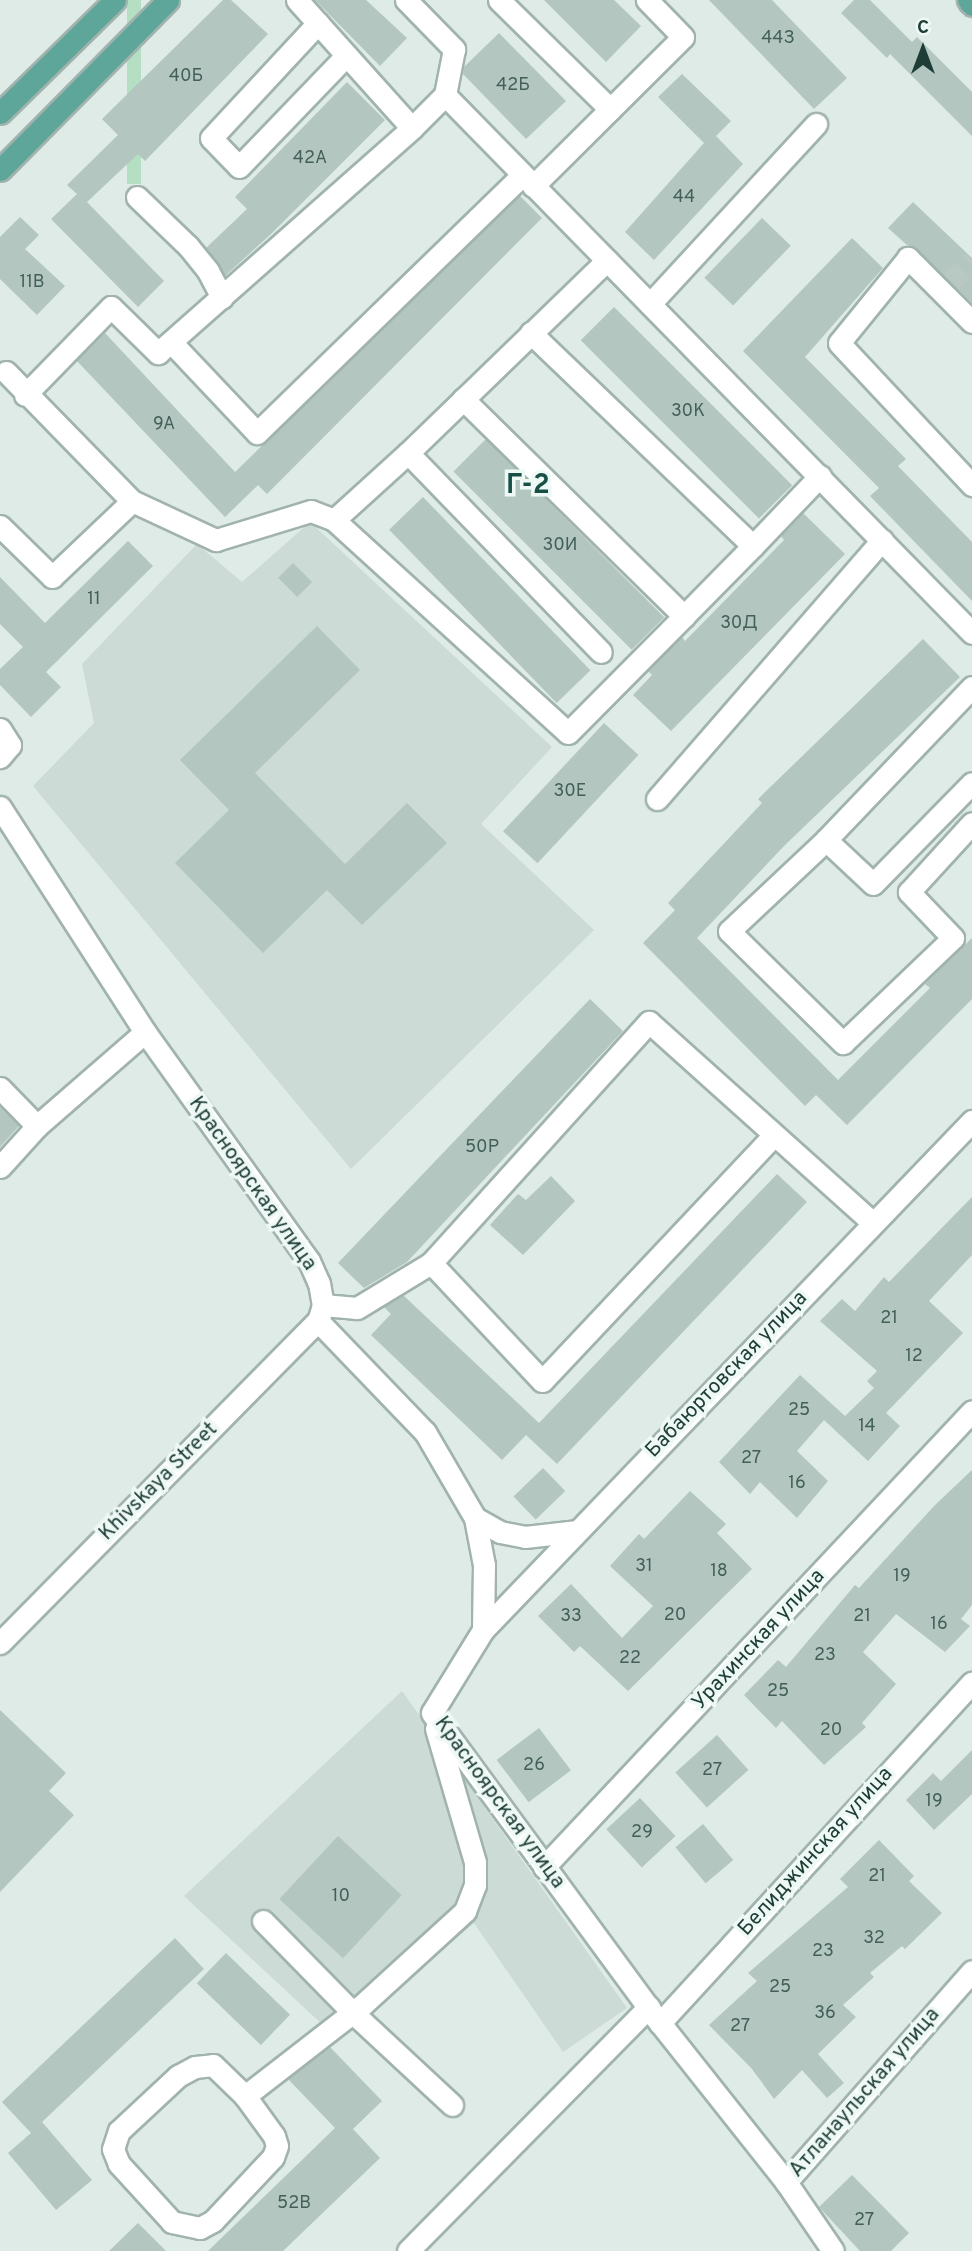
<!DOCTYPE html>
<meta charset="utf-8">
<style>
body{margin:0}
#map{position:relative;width:972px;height:2251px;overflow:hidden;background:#deebe6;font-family:Overpass,sans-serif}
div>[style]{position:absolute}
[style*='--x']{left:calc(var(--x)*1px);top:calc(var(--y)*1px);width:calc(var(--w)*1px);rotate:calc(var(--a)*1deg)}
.built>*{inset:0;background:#ccdbd5}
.green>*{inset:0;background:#b4dfc3;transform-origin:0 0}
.building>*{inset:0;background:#b3c6c0;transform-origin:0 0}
.minor-tunnel>*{height:21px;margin-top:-10.5px;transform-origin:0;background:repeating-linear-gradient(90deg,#b8c8c3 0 21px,transparent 0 31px)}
.roads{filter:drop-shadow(2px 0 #a1b3ae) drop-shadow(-2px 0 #a1b3ae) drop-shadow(0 2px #a1b3ae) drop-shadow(0 -2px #a1b3ae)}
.minor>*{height:21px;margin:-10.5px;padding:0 10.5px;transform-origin:10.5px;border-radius:10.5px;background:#fff}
.major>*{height:21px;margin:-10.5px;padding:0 10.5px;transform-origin:10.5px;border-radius:10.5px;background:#5da699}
span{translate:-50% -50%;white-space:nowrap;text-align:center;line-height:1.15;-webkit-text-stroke:7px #eef8f4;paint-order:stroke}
.number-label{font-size:18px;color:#435f59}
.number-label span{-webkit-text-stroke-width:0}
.street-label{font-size:21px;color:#1e3d37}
.district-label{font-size:28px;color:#185047;font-weight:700}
.north{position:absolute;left:888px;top:14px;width:70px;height:70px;-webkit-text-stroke:5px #eef8f4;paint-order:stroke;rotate:0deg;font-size:19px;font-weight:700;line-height:28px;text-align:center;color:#1e3d37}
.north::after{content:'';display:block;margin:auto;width:24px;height:32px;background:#1e3d37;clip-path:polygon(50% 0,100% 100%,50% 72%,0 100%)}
</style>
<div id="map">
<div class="built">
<div style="clip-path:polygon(310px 522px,552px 747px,481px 824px,594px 930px,351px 1169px,33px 786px,94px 723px,82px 664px,197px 544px,242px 582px)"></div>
<div style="clip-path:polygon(402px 1691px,627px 2008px,563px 2052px,474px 1923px,338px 2039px,184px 1896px)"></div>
</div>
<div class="green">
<div style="left:127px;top:0;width:14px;height:184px"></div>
</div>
<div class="building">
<div style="clip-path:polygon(223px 0,231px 0,268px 34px,145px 161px,138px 154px,87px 202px,164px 281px,138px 307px,51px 219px,77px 194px,67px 185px,118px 135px,102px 119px)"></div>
<div style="clip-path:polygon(315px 0,366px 0,407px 38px,380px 66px)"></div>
<div style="clip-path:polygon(544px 0,614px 0,641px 26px,606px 62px)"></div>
<div style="clip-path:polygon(709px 0,772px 0,847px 78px,814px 109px)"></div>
<div style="clip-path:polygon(854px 0,870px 0,912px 42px,917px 37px,972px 92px,972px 136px,890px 54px,887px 58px,841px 13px)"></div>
<div style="clip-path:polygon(499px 33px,566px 101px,526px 139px,463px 74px,464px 67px)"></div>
<div style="clip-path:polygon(682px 74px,731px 121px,716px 136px,743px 164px,654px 260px,625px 232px,704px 143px,658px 97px)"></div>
<div style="clip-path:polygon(347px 82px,385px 120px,271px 234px,225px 276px,206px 248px,247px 209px,235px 197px)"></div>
<div style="clip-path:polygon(520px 196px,542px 218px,267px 494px,258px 485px,225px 517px,77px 361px,105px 333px,235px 472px)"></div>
<div style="clip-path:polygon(913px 202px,972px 258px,972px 303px,917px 249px,907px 245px,888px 228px)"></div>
<div style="clip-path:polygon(20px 217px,39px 235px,25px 249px,65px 286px,37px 315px,0 279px,0 237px)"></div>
<div style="left:762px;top:218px;width:40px;height:83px;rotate:44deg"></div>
<div style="clip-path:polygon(852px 238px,883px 268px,805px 357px,906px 459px,898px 466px,972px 542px,972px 601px,870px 496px,879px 488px,743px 351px)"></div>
<div style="left:614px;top:307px;width:252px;height:47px;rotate:45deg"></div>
<div style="left:486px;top:439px;width:252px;height:46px;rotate:45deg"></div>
<div style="left:423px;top:497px;width:241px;height:47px;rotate:46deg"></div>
<div style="clip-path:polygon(803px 513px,845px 554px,671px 731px,633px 695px,652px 675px,648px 671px,682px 637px,685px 641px,784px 540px,781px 536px)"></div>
<div style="clip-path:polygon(128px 541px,153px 566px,46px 672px,61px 687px,31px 717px,0 685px,0 669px,23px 647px,0 624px,0 577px,45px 623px)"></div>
<div style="left:293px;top:563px;width:27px;height:21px;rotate:45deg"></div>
<div style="clip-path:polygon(317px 626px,360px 670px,255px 773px,345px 864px,407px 803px,447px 843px,362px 925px,327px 890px,263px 953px,175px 863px,229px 810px,180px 760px)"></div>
<div style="clip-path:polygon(923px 639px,960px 677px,784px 846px,697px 938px,838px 1080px,930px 988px,925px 984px,972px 938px,972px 999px,847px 1125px,816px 1095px,805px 1106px,643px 943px,675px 910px,668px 903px,762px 803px,758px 799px)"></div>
<div style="left:604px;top:723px;width:47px;height:148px;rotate:43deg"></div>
<div style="clip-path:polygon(590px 999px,623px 1031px,407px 1262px,364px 1288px,338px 1263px)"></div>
<div style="clip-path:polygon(0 1107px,19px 1126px,0 1147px)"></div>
<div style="clip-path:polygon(777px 1174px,807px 1202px,557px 1464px,526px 1435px,502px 1460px,371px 1335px,391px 1314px,384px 1307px,403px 1295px,539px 1423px)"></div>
<div style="clip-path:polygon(551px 1176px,575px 1201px,523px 1255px,490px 1225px,518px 1194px,526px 1200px)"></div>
<div style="clip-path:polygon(972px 1197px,972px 1255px,929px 1301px,963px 1333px,886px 1413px,900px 1426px,868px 1461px,824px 1420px,797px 1451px,828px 1481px,797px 1518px,760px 1482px,750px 1494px,719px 1462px,800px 1375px,845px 1416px,874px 1388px,867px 1381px,877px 1371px,820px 1321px,842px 1299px,855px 1311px,884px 1277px,889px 1282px)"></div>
<div style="left:543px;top:1468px;width:32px;height:41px;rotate:46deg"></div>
<div style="clip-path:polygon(972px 1470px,972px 1605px,961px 1619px,970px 1626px,945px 1652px,896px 1614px,863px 1652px,896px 1684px,862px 1723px,866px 1727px,824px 1765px,782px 1721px,776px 1728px,744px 1695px,778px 1660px,786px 1667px,855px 1585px,859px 1588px,935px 1505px)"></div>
<div style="clip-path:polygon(690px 1491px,726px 1524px,717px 1533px,752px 1569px,628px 1691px,580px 1646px,574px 1652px,538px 1616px,571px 1584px,622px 1638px,653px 1606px,610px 1566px,639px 1534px,644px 1539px)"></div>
<div style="clip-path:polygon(0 1710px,66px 1773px,49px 1791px,74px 1815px,0 1892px)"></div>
<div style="left:539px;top:1728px;width:53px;height:53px;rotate:53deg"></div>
<div style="left:717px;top:1735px;width:47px;height:56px;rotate:48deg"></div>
<div style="clip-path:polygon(972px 1750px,972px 1794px,934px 1830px,906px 1800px,933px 1773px,941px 1781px)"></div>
<div style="left:640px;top:1798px;width:52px;height:46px;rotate:47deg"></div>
<div style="left:703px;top:1824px;width:47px;height:36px;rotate:50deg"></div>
<div style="left:338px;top:1836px;width:87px;height:86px;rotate:43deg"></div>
<div style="clip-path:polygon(879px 1840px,914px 1876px,909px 1881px,942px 1913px,905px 1949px,902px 1946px,870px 1973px,874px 1977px,843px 2005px,856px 2017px,818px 2054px,844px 2083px,827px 2098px,802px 2070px,774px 2099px,752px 2069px,709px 2025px,757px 1981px,748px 1973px,848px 1887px,840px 1879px)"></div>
<div style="clip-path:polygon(175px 1938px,204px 1969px,42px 2122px,92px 2180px,56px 2210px,8px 2153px,31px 2133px,2px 2102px)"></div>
<div style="left:226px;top:1953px;width:89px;height:42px;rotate:44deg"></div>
<div style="clip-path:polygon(330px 2047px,382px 2101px,353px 2129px,380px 2158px,283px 2251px,208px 2251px,335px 2128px,288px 2079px)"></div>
<div style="clip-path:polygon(852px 2175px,909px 2233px,891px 2251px,860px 2251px,819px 2207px)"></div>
<div style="clip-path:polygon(138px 2223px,166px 2251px,109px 2251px)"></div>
</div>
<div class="minor-tunnel">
<div style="--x:948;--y:285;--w:35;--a:-46"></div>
</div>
<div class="roads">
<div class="minor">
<div style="--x:297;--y:0;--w:172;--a:48.1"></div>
<div style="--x:412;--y:128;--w:47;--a:-45"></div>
<div style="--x:445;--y:95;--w:753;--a:45.59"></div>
<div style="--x:406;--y:0;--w:69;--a:45.6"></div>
<div style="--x:454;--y:49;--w:47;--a:101.1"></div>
<div style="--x:499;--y:0;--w:156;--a:44.5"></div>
<div style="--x:318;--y:23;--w:157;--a:132.9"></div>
<div style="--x:211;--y:138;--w:40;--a:46"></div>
<div style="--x:239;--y:167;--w:154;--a:-46.1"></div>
<div style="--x:533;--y:186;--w:211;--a:-44.8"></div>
<div style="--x:683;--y:37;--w:52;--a:-134.2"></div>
<div style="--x:137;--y:197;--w:71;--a:43.9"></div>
<div style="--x:188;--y:246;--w:32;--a:51"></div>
<div style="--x:208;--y:271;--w:30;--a:62"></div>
<div style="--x:650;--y:304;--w:245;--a:-47.3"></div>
<div style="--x:972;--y:322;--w:91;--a:-135"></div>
<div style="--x:908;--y:258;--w:109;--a:129.1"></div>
<div style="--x:839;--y:343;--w:195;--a:46.9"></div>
<div style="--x:171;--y:342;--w:125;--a:46.6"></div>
<div style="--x:257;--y:433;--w:370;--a:-44.2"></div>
<div style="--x:6;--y:372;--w:180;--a:45.7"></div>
<div style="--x:25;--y:395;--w:123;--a:-45.7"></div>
<div style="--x:111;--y:307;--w:66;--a:44.4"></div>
<div style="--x:158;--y:353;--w:339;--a:-41.5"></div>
<div style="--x:463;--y:399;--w:310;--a:44.5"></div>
<div style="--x:684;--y:616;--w:98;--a:-45.4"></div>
<div style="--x:753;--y:546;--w:308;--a:-136.2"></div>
<div style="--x:408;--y:453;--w:277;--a:45.9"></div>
<div style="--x:334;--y:520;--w:100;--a:-42.2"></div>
<div style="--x:408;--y:453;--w:277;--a:-44.1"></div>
<div style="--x:0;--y:526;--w:73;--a:44.4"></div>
<div style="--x:52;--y:577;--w:110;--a:-43.5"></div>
<div style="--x:132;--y:501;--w:93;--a:24.9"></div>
<div style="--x:216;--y:540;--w:99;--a:-17"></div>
<div style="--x:311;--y:511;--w:25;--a:21"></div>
<div style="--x:334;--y:520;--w:316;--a:42.3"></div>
<div style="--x:568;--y:733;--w:165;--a:-45.2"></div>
<div style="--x:753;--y:546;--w:97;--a:-46.3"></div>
<div style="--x:972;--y:687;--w:211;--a:133.7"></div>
<div style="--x:826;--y:840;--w:64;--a:43.1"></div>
<div style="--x:873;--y:884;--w:141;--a:-45.6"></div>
<div style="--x:0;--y:729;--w:19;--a:58"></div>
<div style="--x:10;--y:745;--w:16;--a:130"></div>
<div style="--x:657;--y:799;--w:343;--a:-49"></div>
<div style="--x:0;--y:807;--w:268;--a:57.2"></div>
<div style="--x:145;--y:1032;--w:282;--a:54.4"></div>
<div style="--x:309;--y:1261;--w:24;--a:66"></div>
<div style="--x:319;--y:1283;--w:22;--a:80"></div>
<div style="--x:323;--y:1305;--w:17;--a:107"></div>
<div style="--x:318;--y:1321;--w:154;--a:46.1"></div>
<div style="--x:425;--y:1432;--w:99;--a:59.8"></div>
<div style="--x:475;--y:1518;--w:48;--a:79.2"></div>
<div style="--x:484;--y:1565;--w:65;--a:90.9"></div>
<div style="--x:483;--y:1630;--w:97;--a:121.6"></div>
<div style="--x:432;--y:1713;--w:385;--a:53.7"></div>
<div style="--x:660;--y:2023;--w:203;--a:51.6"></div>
<div style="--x:786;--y:2182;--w:83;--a:55.7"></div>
<div style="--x:826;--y:840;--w:133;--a:136.8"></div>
<div style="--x:729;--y:931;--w:160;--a:44.5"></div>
<div style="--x:843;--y:1043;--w:152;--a:-43.7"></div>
<div style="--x:953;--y:938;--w:64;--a:-133.7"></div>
<div style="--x:909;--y:892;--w:93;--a:-47.6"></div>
<div style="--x:0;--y:1088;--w:53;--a:45.8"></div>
<div style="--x:774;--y:1135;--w:338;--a:133.3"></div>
<div style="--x:542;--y:1381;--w:162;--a:-133.2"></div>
<div style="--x:431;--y:1263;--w:325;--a:-47.9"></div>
<div style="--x:649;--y:1022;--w:301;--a:41.9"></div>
<div style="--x:0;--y:1167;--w:55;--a:-47.9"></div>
<div style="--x:37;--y:1126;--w:143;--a:-41"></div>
<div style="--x:323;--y:1305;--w:34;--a:5"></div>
<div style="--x:357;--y:1308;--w:87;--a:-31.3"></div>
<div style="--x:475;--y:1518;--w:29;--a:29"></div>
<div style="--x:500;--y:1532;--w:25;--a:11"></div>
<div style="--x:525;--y:1537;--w:53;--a:-6.5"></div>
<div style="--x:483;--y:1630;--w:706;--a:-46.15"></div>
<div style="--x:0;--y:1643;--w:453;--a:-45.4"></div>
<div style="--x:544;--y:1867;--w:625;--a:-46.81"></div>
<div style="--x:263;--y:1921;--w:126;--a:45.6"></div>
<div style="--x:351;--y:2011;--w:138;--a:42.9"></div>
<div style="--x:660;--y:2023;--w:462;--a:-47.5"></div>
<div style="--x:245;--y:2096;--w:49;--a:54.1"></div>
<div style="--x:274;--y:2136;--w:10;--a:73"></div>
<div style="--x:277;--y:2146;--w:12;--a:110"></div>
<div style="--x:273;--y:2157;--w:88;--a:133.2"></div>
<div style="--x:213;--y:2221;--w:15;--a:152"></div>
<div style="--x:200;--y:2228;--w:29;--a:-168"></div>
<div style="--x:172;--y:2222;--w:79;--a:-132.4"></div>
<div style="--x:119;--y:2164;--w:16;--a:-112"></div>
<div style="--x:113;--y:2149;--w:19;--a:-72"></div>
<div style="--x:119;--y:2131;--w:81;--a:-43"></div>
<div style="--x:178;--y:2076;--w:19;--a:-28"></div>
<div style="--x:195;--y:2067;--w:18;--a:-6"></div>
<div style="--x:213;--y:2065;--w:45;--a:44.1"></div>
<div style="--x:245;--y:2096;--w:147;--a:-37.8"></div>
<div style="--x:361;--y:2006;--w:141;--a:-42.4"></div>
<div style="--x:465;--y:1911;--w:28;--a:-69"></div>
<div style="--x:475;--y:1885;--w:23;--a:-90"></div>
<div style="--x:475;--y:1862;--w:139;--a:-106.3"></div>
<div style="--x:786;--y:2182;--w:281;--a:-48.6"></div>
<div style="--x:408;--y:2251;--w:343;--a:-45.4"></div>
</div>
<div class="major">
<div style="--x:968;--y:0;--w:6;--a:51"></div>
<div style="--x:0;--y:113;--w:161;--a:-44.5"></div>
<div style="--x:0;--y:170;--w:239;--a:-45.3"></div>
</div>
</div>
<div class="number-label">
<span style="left:778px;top:39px">44З</span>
<span style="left:186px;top:77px">40Б</span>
<span style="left:513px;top:86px">42Б</span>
<span style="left:310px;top:159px">42А</span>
<span style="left:684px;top:198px">44</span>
<span style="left:32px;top:283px">11В</span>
<span style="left:688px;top:412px">30К</span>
<span style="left:164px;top:425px">9А</span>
<span style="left:560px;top:546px">30И</span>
<span style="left:94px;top:600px">11</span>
<span style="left:739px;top:624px">30Д</span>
<span style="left:570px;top:792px">30Е</span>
<span style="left:482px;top:1148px">50Р</span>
<span style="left:889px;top:1319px">21</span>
<span style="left:914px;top:1357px">12</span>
<span style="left:799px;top:1411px">25</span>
<span style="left:867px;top:1427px">14</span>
<span style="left:751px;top:1459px">27</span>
<span style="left:797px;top:1484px">16</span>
<span style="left:644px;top:1567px">31</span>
<span style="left:719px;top:1572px">18</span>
<span style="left:902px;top:1577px">19</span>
<span style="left:675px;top:1616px">20</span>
<span style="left:571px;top:1617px">33</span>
<span style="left:862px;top:1617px">21</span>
<span style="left:939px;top:1625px">16</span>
<span style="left:825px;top:1656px">23</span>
<span style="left:630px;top:1659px">22</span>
<span style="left:778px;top:1692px">25</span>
<span style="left:831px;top:1731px">20</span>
<span style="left:534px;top:1766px">26</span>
<span style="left:712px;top:1771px">27</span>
<span style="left:934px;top:1802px">19</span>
<span style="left:642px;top:1833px">29</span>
<span style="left:877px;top:1877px">21</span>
<span style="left:341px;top:1897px">10</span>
<span style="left:874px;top:1939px">32</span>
<span style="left:823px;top:1952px">23</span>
<span style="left:780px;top:1988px">25</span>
<span style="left:825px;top:2014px">36</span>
<span style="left:740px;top:2027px">27</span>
<span style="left:294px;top:2204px">52В</span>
<span style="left:864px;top:2221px">27</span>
</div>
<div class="street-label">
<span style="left:252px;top:1184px;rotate:55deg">Красноярская улица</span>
<span style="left:727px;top:1375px;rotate:-46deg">Бабаюртовская улица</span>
<span style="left:159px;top:1482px;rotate:-45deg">Khivskaya Street</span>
<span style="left:759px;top:1640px;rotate:-47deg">Урахинская улица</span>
<span style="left:499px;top:1803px;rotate:54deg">Красноярская улица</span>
<span style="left:816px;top:1852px;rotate:-48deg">Белиджинская улица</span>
<span style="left:865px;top:2093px;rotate:-49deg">Атланаульская улица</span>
</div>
<div class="district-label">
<span style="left:528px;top:486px">Г-2</span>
</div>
<div class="north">С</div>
</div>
